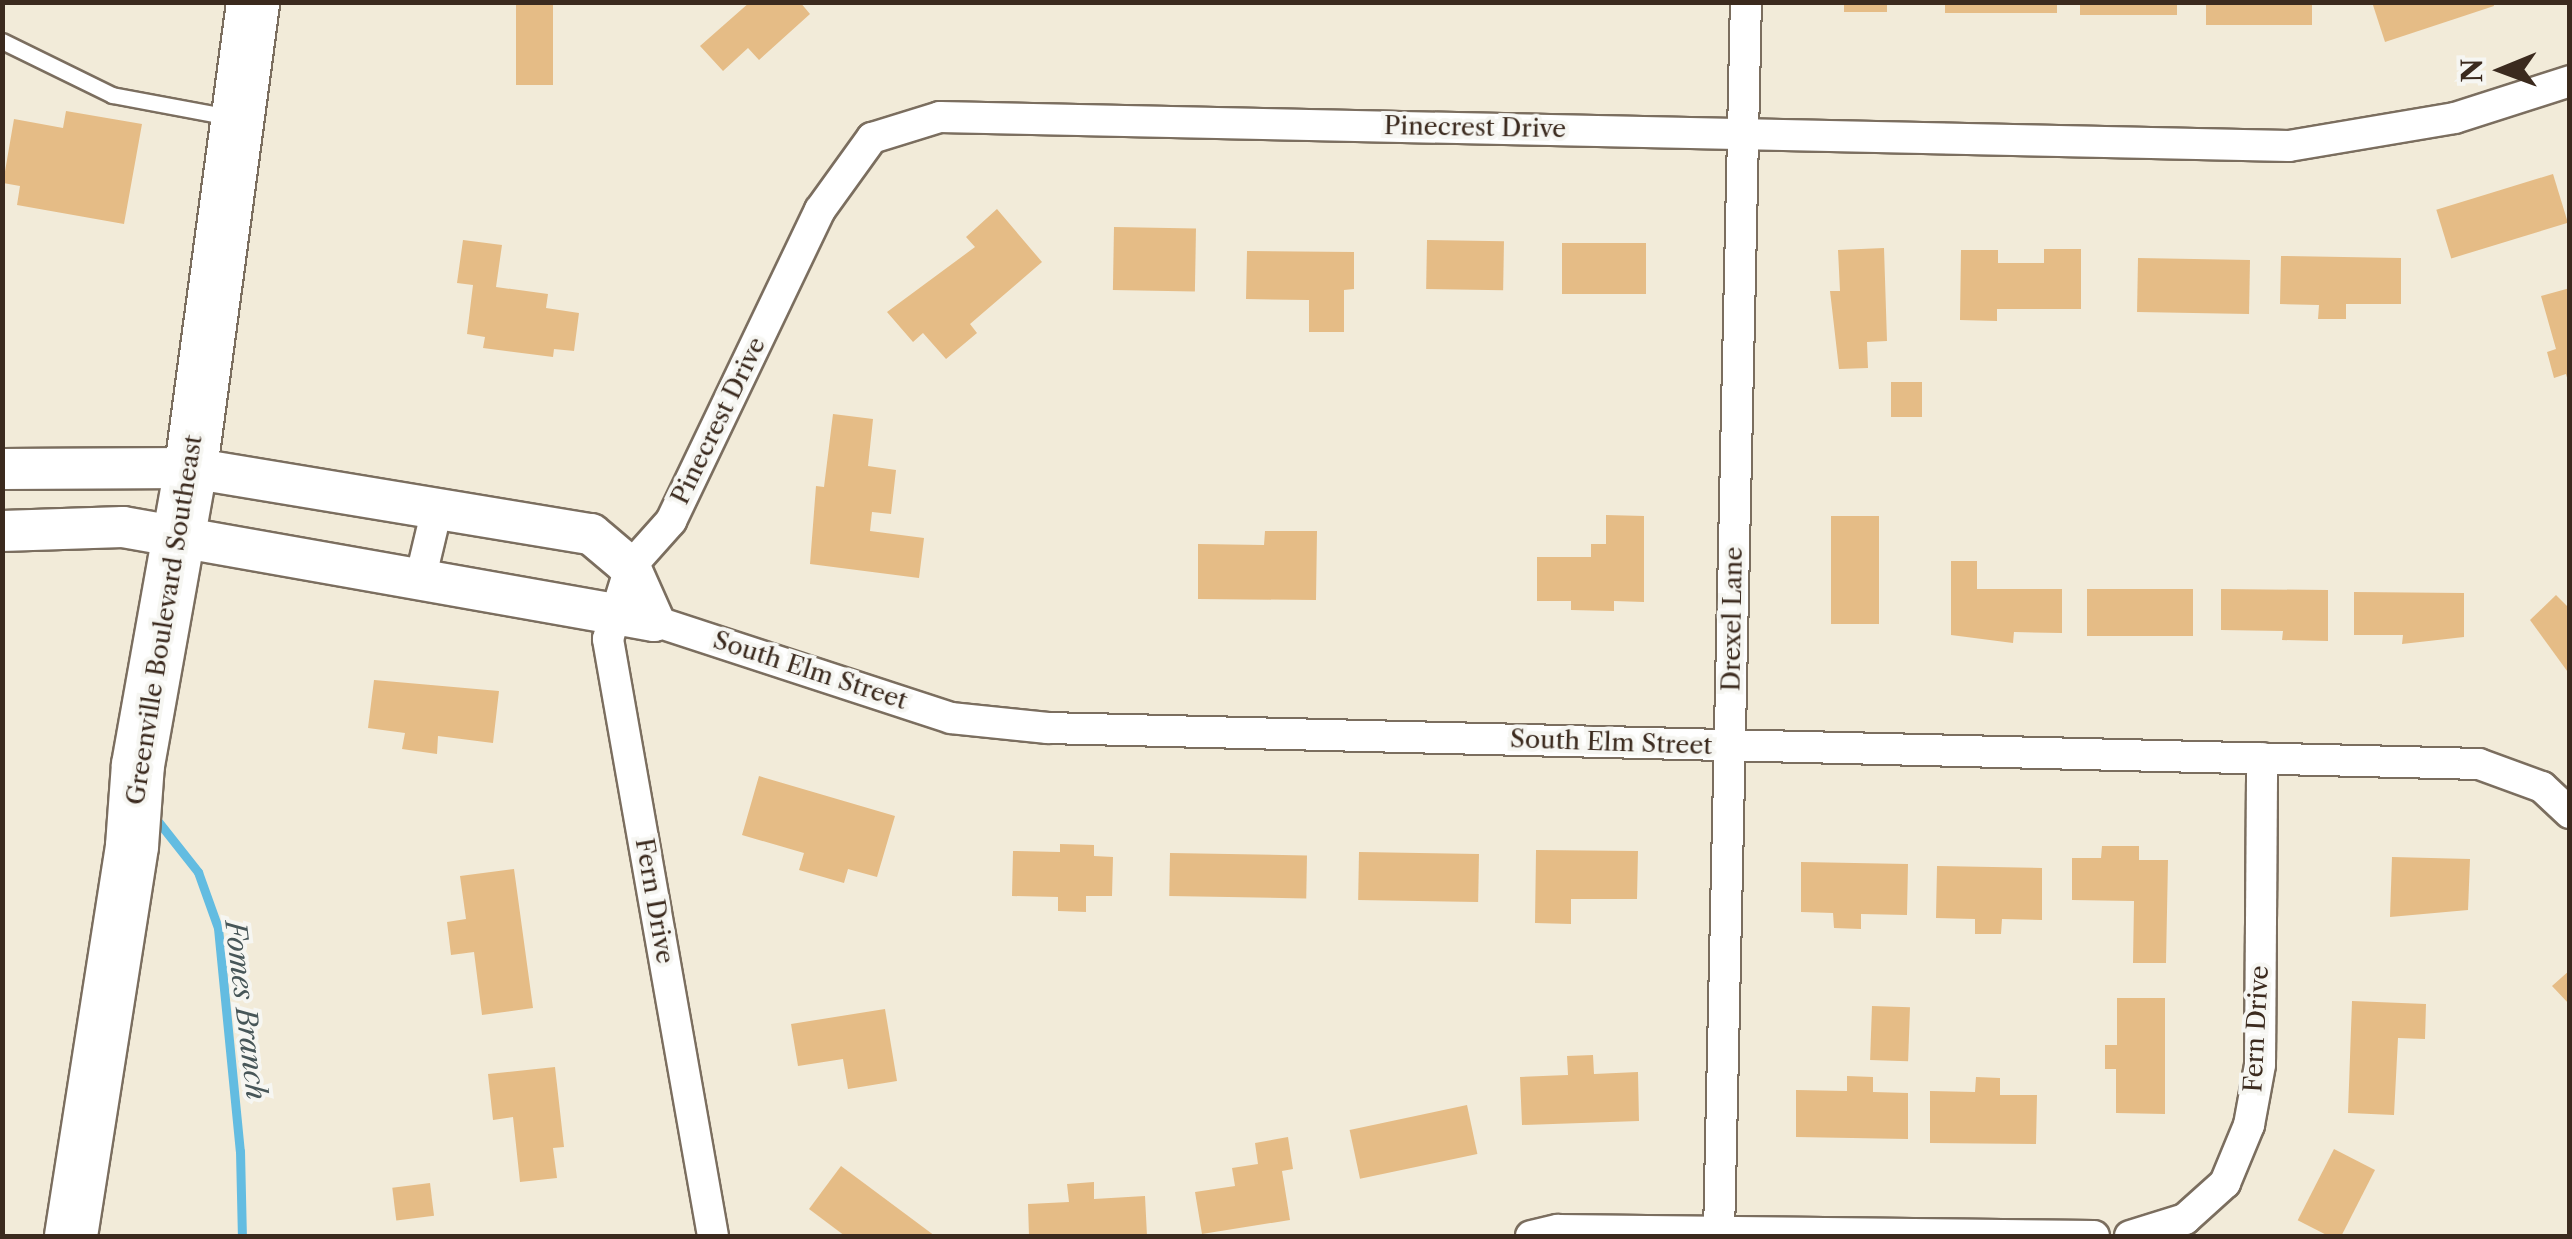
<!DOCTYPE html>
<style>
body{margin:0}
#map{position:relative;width:2572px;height:1239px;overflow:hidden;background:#f2ebd9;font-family:"Libre Caslon Text",serif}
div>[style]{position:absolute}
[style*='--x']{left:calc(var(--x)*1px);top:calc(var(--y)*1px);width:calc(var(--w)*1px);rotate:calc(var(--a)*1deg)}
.stream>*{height:9px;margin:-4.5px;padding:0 4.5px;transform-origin:4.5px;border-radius:4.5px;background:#63bce1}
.building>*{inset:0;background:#e5bc86;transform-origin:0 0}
.roads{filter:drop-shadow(2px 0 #7b6e5f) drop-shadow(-2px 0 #7b6e5f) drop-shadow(0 2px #7b6e5f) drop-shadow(0 -2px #7b6e5f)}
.lane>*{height:15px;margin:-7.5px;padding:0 7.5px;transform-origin:7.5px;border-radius:7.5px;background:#fff}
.street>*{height:30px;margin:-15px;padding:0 15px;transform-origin:15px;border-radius:15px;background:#fff}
.secondary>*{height:40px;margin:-20px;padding:0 20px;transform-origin:20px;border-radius:20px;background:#fff}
.highway>*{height:52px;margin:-26px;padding:0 26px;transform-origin:26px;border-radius:26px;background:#fff}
span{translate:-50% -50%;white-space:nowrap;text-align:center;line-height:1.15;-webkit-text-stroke:8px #f6f6f2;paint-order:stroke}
.street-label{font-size:25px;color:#3b2a1e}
.water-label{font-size:28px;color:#475658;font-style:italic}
.frame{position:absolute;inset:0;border:5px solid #3b2a1e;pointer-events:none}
.north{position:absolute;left:2452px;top:20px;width:100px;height:100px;-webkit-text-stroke:8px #f6f6f2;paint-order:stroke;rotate:269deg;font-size:28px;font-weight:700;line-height:40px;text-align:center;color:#3b2a1e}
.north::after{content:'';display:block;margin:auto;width:35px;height:45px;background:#3b2a1e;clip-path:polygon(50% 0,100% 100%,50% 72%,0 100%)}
</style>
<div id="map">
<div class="stream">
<div style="--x:153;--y:815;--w:73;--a:51.7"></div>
<div style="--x:198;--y:872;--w:59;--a:70.3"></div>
<div style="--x:218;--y:928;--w:224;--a:84.4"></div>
<div style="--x:240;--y:1151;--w:85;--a:88.7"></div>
</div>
<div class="building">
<div style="left:516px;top:2px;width:37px;height:83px"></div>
<div style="clip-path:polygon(750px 2px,800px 2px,810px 14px,759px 60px,748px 48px,723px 71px,700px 46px)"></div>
<div style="left:1844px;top:2px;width:43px;height:10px"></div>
<div style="left:1945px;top:2px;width:112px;height:11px"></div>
<div style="left:2080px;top:2px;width:97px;height:13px"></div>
<div style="left:2206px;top:2px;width:106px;height:23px"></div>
<div style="clip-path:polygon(2372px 2px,2493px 2px,2494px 6px,2385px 42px)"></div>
<div style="clip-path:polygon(66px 111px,142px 124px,124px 224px,17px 205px,20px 186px,3px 183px,14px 119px,63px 128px)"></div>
<div style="left:2553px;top:174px;width:51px;height:122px;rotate:73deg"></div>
<div style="clip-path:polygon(997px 209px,1042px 262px,970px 324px,977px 333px,946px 359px,923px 333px,913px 342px,887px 312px,975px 247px,966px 237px)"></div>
<div style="left:1114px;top:227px;width:82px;height:63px;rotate:1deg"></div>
<div style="clip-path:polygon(463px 240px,502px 245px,496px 287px,548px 294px,546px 308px,579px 313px,574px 351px,554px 349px,553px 357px,483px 348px,485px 337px,467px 334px,473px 285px,457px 283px)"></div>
<div style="left:1427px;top:240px;width:77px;height:49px;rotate:1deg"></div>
<div style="left:1562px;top:243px;width:84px;height:51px"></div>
<div style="clip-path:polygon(1884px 248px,1887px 341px,1867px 342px,1868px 368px,1839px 369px,1830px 291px,1840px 291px,1838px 250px)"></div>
<div style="clip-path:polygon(2044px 249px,2081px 249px,2081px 309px,1997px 309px,1997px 321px,1960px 320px,1961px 250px,1998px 250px,1998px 263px,2044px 263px)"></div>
<div style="clip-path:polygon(1247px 251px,1354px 252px,1354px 289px,1344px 290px,1344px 332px,1309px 332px,1309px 300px,1246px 299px)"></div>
<div style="clip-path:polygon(2281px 256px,2401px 258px,2401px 304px,2346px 304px,2346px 319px,2318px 319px,2319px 305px,2280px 304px)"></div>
<div style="left:2138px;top:258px;width:112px;height:54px;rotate:1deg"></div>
<div style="clip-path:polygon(2570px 288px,2570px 381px,2568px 381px,2566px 374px,2554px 378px,2547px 352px,2556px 349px,2541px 296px)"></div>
<div style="left:1891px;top:382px;width:31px;height:35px"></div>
<div style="clip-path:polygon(833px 414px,873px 419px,868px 466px,896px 470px,891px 514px,872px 512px,870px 531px,924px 538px,919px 578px,810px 564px,816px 486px,824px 487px)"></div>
<div style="clip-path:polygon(1606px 515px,1644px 516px,1644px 602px,1614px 601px,1614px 611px,1571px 610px,1571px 601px,1537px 601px,1537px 557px,1591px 557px,1591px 544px,1606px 544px)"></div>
<div style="left:1831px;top:516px;width:48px;height:108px"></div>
<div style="clip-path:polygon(1265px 531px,1317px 531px,1316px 600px,1198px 599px,1198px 544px,1264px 545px)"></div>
<div style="clip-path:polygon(1951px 561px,1977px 561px,1977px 589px,2062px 589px,2062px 633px,2014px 632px,2013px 643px,1951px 635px)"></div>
<div style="left:2087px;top:589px;width:106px;height:47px"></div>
<div style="clip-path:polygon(2221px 589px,2328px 590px,2328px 641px,2282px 640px,2283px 631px,2221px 630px)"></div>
<div style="clip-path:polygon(2354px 592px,2464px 593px,2464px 637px,2402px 644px,2403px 635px,2354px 635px)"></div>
<div style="clip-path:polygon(2556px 595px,2570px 609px,2570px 675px,2530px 620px)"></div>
<div style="clip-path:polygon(374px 680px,499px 691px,493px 743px,438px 736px,437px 754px,402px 749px,405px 733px,368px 728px)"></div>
<div style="clip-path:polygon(759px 776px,895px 816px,877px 877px,848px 869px,844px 883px,799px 870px,804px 853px,742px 835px)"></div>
<div style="clip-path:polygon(1060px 844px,1094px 845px,1094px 856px,1113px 857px,1112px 896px,1086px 896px,1086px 912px,1058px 911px,1058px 897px,1012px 896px,1013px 851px,1060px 852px)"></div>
<div style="clip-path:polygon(2102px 846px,2139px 846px,2139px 860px,2168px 860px,2166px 963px,2133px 963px,2134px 901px,2072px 900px,2072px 858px,2101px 858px)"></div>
<div style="clip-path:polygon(1536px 850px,1638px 851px,1637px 899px,1571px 899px,1571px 924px,1535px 923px)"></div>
<div style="left:1359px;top:852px;width:120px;height:48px;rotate:1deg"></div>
<div style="left:1170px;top:853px;width:137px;height:43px;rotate:1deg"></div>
<div style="clip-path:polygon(2392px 857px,2470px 859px,2468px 910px,2390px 917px)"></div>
<div style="clip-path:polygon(1801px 862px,1908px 864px,1907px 915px,1861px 914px,1861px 929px,1834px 928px,1833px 913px,1801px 912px)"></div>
<div style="clip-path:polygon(1937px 866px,2042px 868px,2042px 920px,2002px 919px,2001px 934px,1975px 934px,1975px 919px,1936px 918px)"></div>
<div style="clip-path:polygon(514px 869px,533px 1008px,482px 1015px,474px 952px,451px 955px,447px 922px,466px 919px,460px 876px)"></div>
<div style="clip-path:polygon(2570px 970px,2570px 1005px,2552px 986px)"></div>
<div style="clip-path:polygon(2117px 998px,2165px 998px,2165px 1114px,2116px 1113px,2116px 1069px,2105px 1069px,2105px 1045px,2117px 1045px)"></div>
<div style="clip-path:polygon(2352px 1001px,2426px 1004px,2425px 1039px,2398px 1038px,2394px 1115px,2348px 1113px)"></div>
<div style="left:1872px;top:1006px;width:38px;height:54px;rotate:2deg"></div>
<div style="clip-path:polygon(885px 1009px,897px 1081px,848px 1089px,843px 1059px,798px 1066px,791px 1024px)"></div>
<div style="clip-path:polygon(1593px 1055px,1594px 1074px,1638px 1072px,1639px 1121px,1522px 1125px,1520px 1077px,1568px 1075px,1567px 1056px)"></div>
<div style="clip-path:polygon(555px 1067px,564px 1147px,553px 1148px,557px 1178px,520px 1182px,513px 1117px,493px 1120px,488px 1074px)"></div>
<div style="clip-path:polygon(1847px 1076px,1873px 1077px,1873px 1092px,1908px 1093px,1908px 1139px,1796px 1137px,1796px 1090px,1847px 1091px)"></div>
<div style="clip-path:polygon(1976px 1077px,2000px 1078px,2000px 1095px,2037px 1095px,2036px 1144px,1930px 1143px,1930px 1091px,1975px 1092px)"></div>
<div style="left:1467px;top:1105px;width:50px;height:120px;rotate:78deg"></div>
<div style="clip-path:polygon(1288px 1137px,1293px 1169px,1282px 1171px,1290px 1220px,1202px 1234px,1195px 1192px,1235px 1186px,1232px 1168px,1258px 1164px,1255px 1143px)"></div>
<div style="left:2334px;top:1149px;width:46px;height:80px;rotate:27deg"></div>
<div style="clip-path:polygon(841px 1166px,935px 1236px,845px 1236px,809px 1209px)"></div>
<div style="clip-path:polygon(1094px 1182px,1094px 1199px,1145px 1196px,1147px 1236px,1029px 1236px,1028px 1204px,1069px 1202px,1067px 1184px)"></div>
<div style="left:430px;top:1183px;width:33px;height:38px;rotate:83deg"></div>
</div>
<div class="roads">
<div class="lane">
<div style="--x:2;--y:41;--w:123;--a:26.1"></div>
<div style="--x:112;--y:95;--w:119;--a:10.6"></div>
</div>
<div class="street">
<div style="--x:421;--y:576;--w:69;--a:-76.6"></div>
<div style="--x:654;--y:621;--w:312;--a:18.1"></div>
<div style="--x:951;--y:718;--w:97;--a:5.9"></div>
<div style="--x:1047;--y:728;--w:1432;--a:1.44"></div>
<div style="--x:2479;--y:764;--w:67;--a:20.1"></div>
<div style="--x:2542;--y:787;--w:38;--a:43"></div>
<div style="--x:1719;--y:1235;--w:1233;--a:-88.75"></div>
<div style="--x:713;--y:1236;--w:606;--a:-99.98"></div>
<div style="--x:608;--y:639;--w:75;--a:-73"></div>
<div style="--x:630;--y:567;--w:62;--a:-48.3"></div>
<div style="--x:671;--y:521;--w:345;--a:-64.4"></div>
<div style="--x:820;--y:210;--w:89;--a:-54.2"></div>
<div style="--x:872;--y:138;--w:71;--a:-17.2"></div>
<div style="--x:940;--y:117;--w:1349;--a:1.23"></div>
<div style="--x:2289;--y:146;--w:168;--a:-9.6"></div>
<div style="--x:2455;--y:118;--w:121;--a:-17.8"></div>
<div style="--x:1531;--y:1236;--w:28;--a:-13"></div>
<div style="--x:1558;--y:1230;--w:536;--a:0.64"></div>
<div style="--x:2130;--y:1236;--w:58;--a:-17.2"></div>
<div style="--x:2185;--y:1219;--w:54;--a:-42"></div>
<div style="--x:2225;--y:1183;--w:63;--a:-67.5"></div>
<div style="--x:2249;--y:1125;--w:61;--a:-79.6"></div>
<div style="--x:2260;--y:1065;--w:307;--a:-89.6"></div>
</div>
<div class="secondary">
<div style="--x:2;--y:469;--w:189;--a:-0.3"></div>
<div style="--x:191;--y:468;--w:405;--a:9.4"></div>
<div style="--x:591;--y:534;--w:51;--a:40.2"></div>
<div style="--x:630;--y:567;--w:59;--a:66"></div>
<div style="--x:2;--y:531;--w:121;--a:-1.9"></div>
<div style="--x:123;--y:527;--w:539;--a:10.04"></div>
</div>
<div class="highway">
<div style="--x:71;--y:1236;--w:395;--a:-81.1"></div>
<div style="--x:132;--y:846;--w:81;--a:-85.8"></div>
<div style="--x:138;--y:765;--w:302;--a:-79.9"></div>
<div style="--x:191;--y:468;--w:470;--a:-82.4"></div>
</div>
</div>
<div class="street-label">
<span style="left:1475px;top:128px;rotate:1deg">Pinecrest Drive</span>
<span style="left:719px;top:421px;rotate:-64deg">Pinecrest Drive</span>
<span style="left:1733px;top:619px;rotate:-89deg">Drexel Lane</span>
<span style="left:165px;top:620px;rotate:-81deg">Greenville Boulevard Southeast</span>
<span style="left:810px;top:671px;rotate:18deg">South Elm Street</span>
<span style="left:1611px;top:743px;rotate:2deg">South Elm Street</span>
<span style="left:654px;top:901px;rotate:80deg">Fern Drive</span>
<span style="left:2257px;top:1029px;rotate:-87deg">Fern Drive</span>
</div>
<div class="water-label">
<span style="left:246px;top:1010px;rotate:83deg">Fomes Branch</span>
</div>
<div class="frame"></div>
<div class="north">N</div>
</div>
